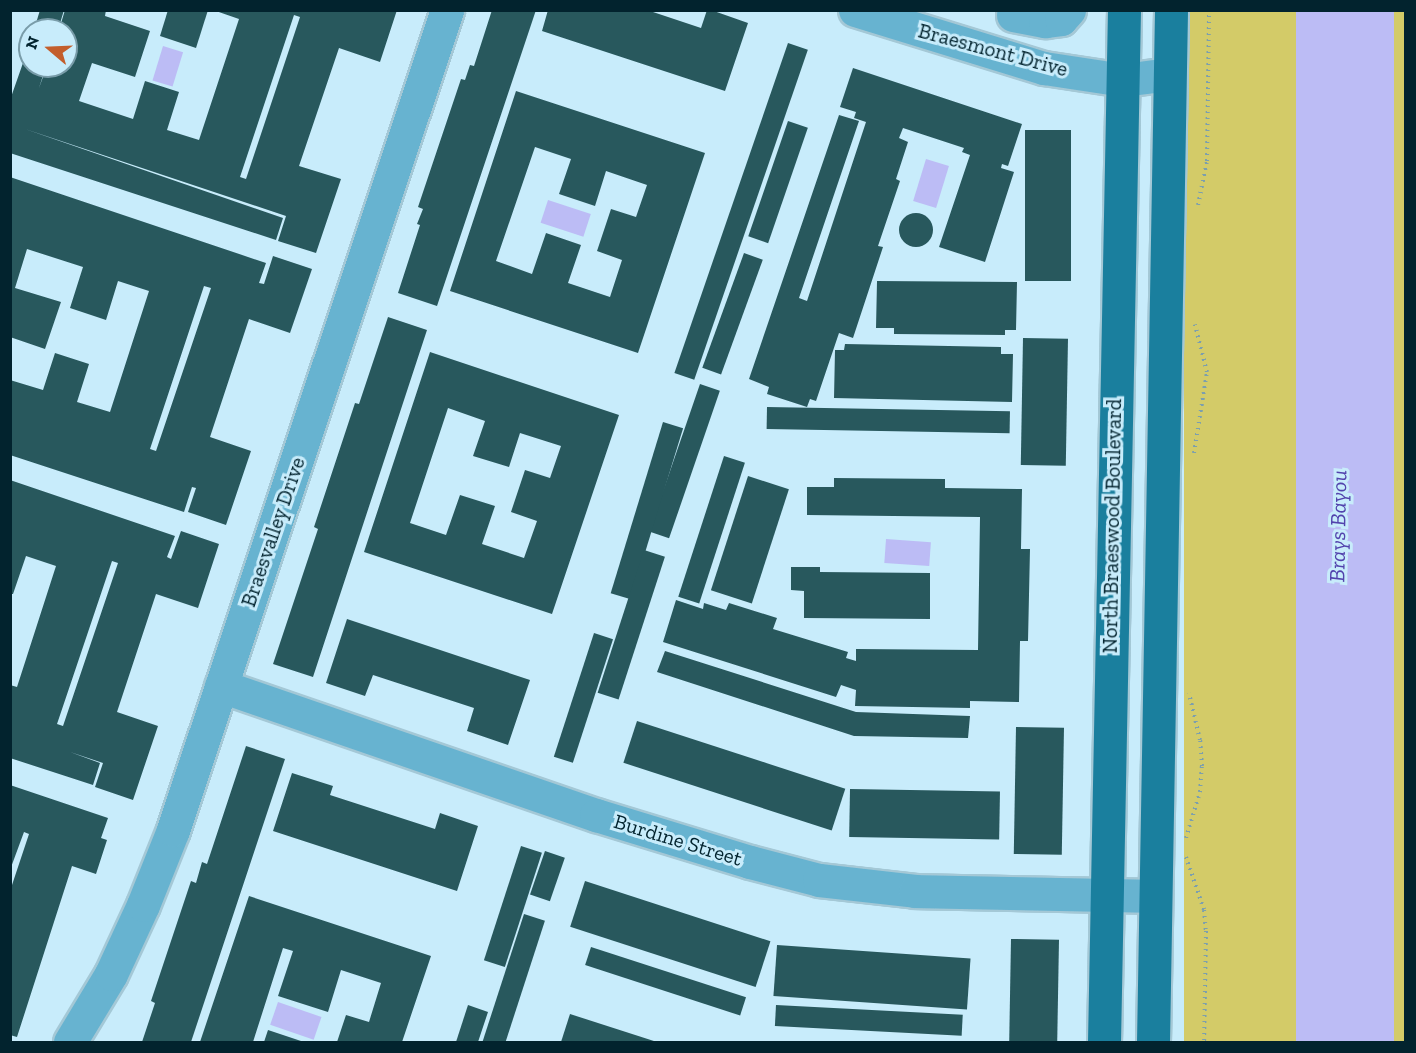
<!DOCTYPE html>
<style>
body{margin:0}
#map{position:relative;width:1416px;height:1053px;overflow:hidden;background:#c8ecfb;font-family:"Zilla Slab",serif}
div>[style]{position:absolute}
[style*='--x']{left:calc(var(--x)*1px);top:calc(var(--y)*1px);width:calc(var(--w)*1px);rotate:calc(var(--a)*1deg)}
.green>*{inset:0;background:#d3cb68;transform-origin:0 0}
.water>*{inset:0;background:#bcbcf5;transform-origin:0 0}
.building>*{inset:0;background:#28585d;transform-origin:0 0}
.round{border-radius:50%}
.path>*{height:4px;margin-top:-2px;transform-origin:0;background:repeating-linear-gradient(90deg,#7c9fad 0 1.5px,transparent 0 6px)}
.roads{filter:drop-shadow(2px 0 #a4c8d6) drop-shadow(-2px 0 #a4c8d6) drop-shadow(0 2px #a4c8d6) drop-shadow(0 -2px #a4c8d6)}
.minor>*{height:33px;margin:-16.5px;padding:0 16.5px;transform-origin:16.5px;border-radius:16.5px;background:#67b3d0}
.major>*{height:33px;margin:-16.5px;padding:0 16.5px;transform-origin:16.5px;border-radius:16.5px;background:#1a7f9e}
span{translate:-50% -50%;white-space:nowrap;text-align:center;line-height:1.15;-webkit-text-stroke:6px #c8ecfb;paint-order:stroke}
.street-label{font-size:21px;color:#02232e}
.water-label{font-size:22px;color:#5243ad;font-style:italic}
.frame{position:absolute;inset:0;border:12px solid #02232e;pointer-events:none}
.north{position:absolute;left:18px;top:18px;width:60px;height:60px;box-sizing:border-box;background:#c8ecfb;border:2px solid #799ca9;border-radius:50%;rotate:289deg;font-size:16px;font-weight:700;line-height:24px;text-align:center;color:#02232e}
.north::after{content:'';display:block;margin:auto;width:21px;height:27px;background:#c35e2c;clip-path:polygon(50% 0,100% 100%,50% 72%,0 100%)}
</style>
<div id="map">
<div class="green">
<div style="left:1184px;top:11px;width:221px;height:1031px"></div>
</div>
<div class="water">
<div style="left:1296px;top:11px;width:98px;height:1031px"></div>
<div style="left:163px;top:46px;width:21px;height:36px;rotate:17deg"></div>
<div style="left:926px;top:159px;width:24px;height:44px;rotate:17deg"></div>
<div style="left:548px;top:200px;width:45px;height:24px;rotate:18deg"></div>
<div style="left:886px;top:539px;width:45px;height:24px;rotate:4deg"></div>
<div style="left:278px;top:1002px;width:46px;height:24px;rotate:19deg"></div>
</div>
<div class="building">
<div style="clip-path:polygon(40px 10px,64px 10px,58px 30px,34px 30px)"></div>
<div style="clip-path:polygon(evenodd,65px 10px,106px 10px,105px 16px,150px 31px,135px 77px,92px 63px,79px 101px,133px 119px,145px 81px,179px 92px,167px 130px,199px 140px,239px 19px,213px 10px,397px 10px,380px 62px,339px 48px,299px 166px,341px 179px,316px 253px,278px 241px,286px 216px,25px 129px,283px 218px,276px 240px,10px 153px,10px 100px,30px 43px,30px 66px,46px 66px,39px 88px,47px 66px,66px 66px,66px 30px,59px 30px,65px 10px,294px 15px,300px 17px,246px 179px,240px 177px,294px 15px)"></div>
<div style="clip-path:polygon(168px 10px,208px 10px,196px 48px,160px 36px)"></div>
<div style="clip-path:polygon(492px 10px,536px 10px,437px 306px,398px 293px,420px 225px,417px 224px,423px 209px,418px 207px,461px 79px,465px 80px,470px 65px,474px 66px)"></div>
<div style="clip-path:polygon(548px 10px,647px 10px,701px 28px,707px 10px,711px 10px,748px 23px,725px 91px,542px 31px)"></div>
<div style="left:788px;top:43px;width:21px;height:349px;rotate:19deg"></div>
<div style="clip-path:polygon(853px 68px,1022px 124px,1008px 166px,1002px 164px,1001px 168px,1014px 172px,985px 262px,939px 247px,970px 155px,962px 152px,964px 148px,903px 128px,899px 138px,908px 142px,896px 179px,900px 181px,878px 246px,883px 247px,853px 338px,839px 333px,816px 401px,810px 399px,807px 407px,767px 394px,769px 387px,749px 379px,839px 115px,859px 121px,799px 298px,807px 301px,866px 122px,854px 118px,856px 112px,840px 107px)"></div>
<div style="clip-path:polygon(evenodd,516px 91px,705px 153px,638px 353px,450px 291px,516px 91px,535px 147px,571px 159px,559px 194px,595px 206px,606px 171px,647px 185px,636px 217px,611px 209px,597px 251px,622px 260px,610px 297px,568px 283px,581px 245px,546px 233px,532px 274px,496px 261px,535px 147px)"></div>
<div style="left:788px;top:121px;width:21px;height:122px;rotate:19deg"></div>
<div style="left:1025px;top:130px;width:46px;height:151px"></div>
<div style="clip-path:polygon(evenodd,10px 177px,266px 263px,259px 283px,264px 284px,273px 256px,312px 269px,290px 333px,249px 319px,210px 437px,251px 451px,226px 525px,188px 512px,196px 488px,192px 487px,184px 512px,10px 455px,10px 380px,43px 390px,55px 353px,89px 364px,77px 402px,110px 412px,149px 291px,118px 281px,106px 320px,70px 308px,83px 267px,27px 249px,15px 288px,61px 302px,45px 349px,10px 337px,10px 177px,204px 286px,211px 288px,156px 451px,150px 449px,204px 286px)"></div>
<div class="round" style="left:899px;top:213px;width:34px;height:34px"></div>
<div style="left:744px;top:253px;width:20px;height:122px;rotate:20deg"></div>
<div style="clip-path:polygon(877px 281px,1017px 282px,1016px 330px,1005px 330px,1005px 335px,894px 334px,894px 328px,876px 328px)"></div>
<div style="clip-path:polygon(388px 317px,427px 330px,313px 677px,273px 664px,318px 529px,314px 527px,355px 403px,359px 404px)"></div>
<div style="left:1023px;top:338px;width:45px;height:127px;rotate:1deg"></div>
<div style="clip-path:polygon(845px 344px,1001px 347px,1001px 354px,1013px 354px,1012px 402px,834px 398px,835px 350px,844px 350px)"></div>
<div style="clip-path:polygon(evenodd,430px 352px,619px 415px,552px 614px,364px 552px,430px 352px,448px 408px,485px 421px,473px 456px,509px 467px,520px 433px,561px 446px,550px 478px,525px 470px,511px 512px,537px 521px,524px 558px,482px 544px,495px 506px,460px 495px,446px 535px,410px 523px,448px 408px)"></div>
<div style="left:700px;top:384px;width:21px;height:156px;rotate:19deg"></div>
<div style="left:767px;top:407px;width:243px;height:22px;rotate:1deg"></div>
<div style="left:663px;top:422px;width:21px;height:179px;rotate:17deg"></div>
<div style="left:724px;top:456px;width:22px;height:148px;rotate:18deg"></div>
<div style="left:748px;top:476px;width:43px;height:120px;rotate:18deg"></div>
<div style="clip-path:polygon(834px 478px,945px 479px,945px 488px,1022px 489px,1021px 549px,1030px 549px,1028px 641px,1020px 641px,1019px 702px,970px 701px,970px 708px,855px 706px,856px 690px,841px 685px,836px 697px,663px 642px,676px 600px,703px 609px,704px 603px,726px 610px,729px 603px,777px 618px,773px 629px,848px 652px,846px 658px,856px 661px,856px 649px,978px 650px,980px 517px,807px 515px,807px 487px,834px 487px)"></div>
<div style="clip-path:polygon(evenodd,10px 480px,175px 536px,167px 557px,171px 559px,181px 531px,219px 544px,198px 608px,156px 594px,117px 712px,158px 726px,133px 800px,95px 787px,103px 763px,70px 752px,100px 763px,93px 785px,10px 758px,10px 685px,17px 687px,56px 566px,26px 556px,13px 594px,10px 594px,10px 480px,112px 561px,118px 563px,63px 726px,57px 724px,112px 561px)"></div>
<div style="left:644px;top:550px;width:22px;height:150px;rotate:18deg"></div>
<div style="clip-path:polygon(791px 567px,820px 567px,820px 572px,930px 573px,930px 619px,804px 618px,804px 591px,791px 590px)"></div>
<div style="clip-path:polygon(347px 619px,530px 680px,508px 745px,467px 731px,474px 708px,373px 675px,365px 696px,326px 683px)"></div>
<div style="left:594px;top:633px;width:20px;height:130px;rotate:18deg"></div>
<div style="clip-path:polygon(665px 651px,856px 712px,970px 716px,968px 738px,854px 736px,657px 672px)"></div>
<div style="left:637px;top:721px;width:219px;height:44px;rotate:18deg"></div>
<div style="left:1016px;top:727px;width:48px;height:127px;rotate:1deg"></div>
<div style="clip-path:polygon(246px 746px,285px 759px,191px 1042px,142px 1042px,155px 1003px,151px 1001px,191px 881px,196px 883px,202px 862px,207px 864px)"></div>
<div style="clip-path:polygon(292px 773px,333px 786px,330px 795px,435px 829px,440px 813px,478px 826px,457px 891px,273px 831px)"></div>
<div style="clip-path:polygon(10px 785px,108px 818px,101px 838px,107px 840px,96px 874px,72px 866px,17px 1037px,10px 1035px,10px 891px,29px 834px,24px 832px,10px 870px)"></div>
<div style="left:850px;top:789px;width:150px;height:48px;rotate:1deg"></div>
<div style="left:521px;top:846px;width:22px;height:120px;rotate:18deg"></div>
<div style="left:545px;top:851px;width:21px;height:46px;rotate:19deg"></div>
<div style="left:585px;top:881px;width:195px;height:48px;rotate:18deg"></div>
<div style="clip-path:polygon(249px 896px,431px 956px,402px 1042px,337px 1042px,346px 1015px,369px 1022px,381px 983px,341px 970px,328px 1012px,278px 996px,293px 951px,283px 948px,253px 1042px,200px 1042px)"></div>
<div style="left:524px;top:914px;width:22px;height:135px;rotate:18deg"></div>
<div style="left:1011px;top:939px;width:48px;height:103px;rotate:1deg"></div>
<div style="left:777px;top:945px;width:194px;height:51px;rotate:4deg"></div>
<div style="left:591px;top:947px;width:163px;height:19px;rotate:18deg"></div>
<div style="clip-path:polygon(468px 1005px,488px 1012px,478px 1042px,456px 1042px)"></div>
<div style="left:776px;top:1005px;width:187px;height:21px;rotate:3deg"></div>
<div style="clip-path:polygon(570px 1014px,657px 1042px,561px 1042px)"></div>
<div style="clip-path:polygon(268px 1030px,304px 1042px,264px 1042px)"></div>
</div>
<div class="path">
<div style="--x:1198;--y:205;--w:45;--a:-78.4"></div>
<div style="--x:1207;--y:161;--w:151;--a:-89.2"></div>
<div style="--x:1194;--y:453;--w:82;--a:-80.9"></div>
<div style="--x:1207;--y:372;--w:49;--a:-104.3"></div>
<div style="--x:1186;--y:838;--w:48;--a:-73.1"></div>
<div style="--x:1200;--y:792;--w:26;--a:-86"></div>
<div style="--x:1202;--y:766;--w:26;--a:-94"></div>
<div style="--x:1200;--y:740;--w:48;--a:-103.2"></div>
<div style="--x:1186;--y:857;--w:56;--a:71.2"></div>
<div style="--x:1204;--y:910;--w:21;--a:85"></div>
<div style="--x:1206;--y:931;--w:111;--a:91"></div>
</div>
<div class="roads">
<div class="minor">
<div style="--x:855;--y:10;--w:198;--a:17.1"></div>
<div style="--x:1044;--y:68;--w:80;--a:8.6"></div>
<div style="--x:1123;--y:80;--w:46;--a:-7.4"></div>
<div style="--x:1013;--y:15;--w:33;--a:11"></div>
<div style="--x:1045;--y:21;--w:16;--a:-7"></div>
<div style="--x:1061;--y:19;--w:12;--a:-48"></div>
<div style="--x:221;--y:686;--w:397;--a:19"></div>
<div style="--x:596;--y:815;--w:161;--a:17"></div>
<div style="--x:750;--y:862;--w:71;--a:14.6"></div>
<div style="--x:819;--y:880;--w:97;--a:6.5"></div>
<div style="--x:915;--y:891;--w:239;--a:1.2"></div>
<div style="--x:70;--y:1042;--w:79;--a:-58.9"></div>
<div style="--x:111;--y:974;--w:76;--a:-65.1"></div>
<div style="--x:143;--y:905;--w:81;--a:-68.2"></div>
<div style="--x:173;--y:830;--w:865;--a:-71.52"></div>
</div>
<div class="major">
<div style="--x:1104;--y:1042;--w:1032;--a:-88.89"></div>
<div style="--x:1153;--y:1042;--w:1032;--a:-89"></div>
</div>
</div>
<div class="street-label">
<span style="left:993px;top:50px;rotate:15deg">Braesmont Drive</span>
<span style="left:1112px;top:526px;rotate:-89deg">North Braeswood Boulevard</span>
<span style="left:273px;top:532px;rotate:-71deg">Braesvalley Drive</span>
<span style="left:678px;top:840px;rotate:17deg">Burdine Street</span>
</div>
<div class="water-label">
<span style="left:1338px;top:526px;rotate:-89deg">Brays Bayou</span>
</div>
<div class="frame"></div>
<div class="north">N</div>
</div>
